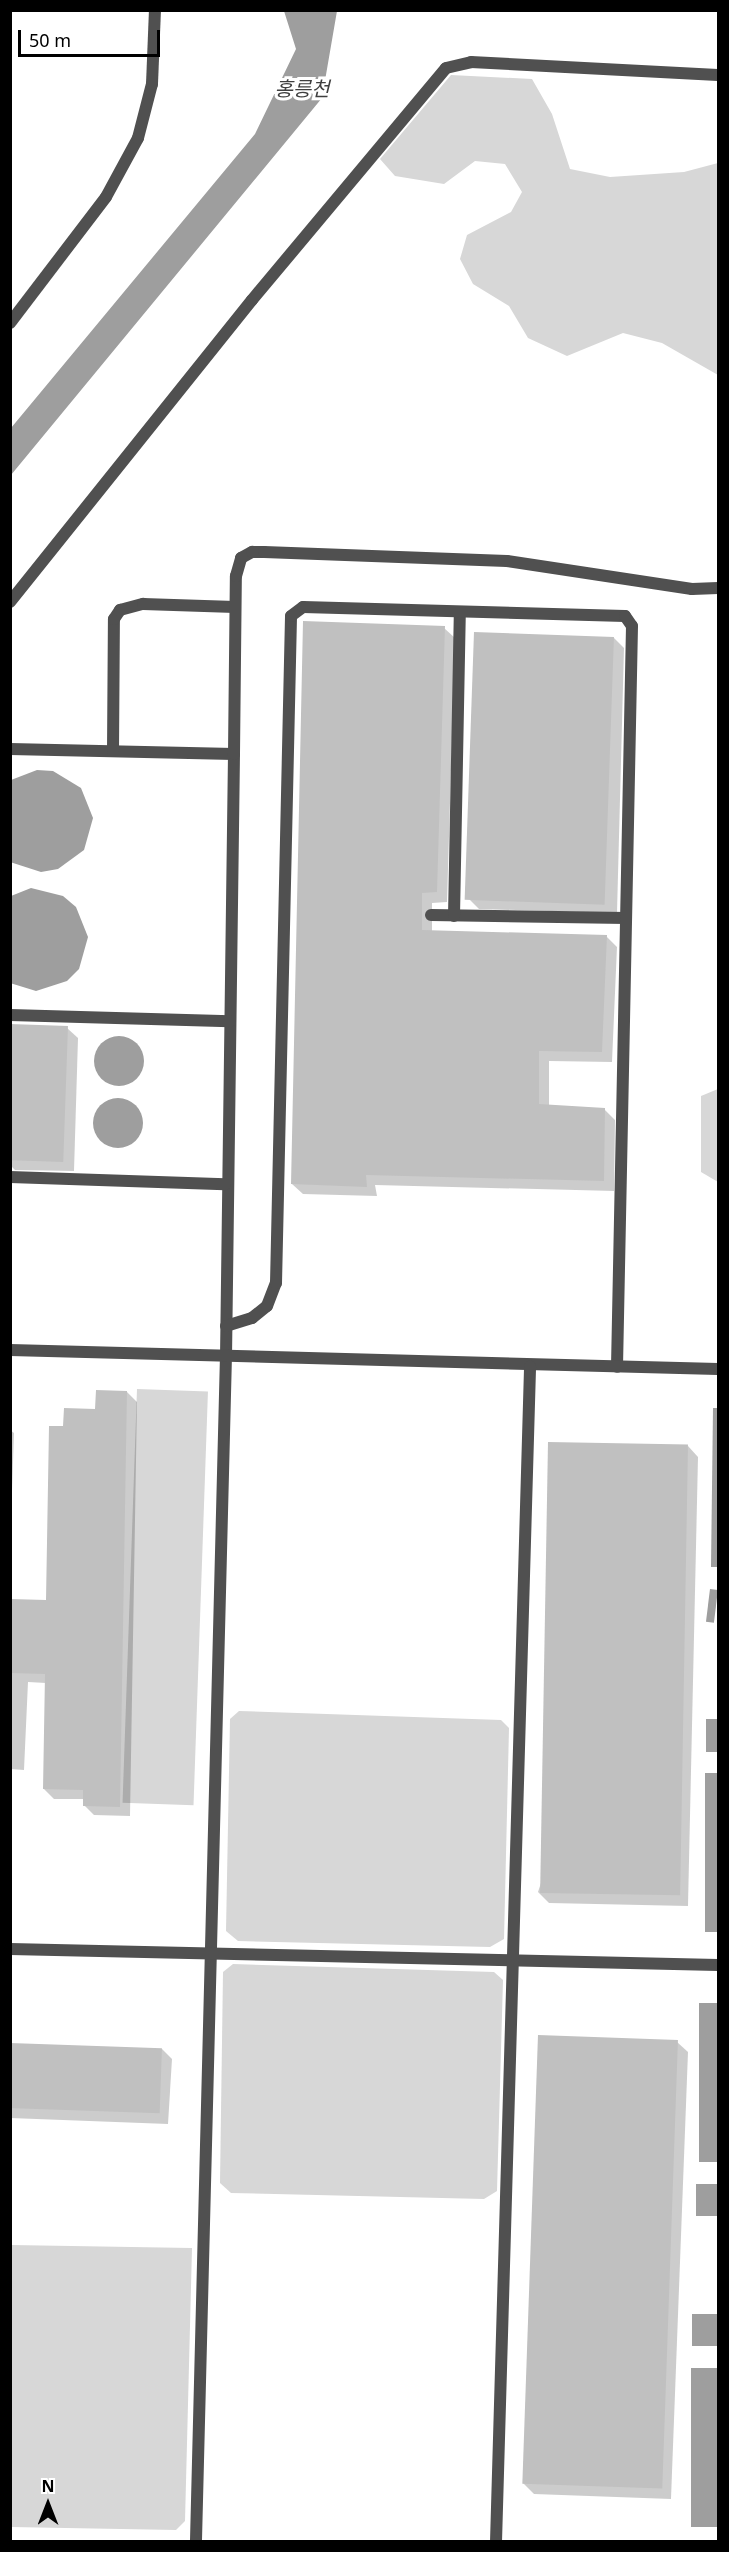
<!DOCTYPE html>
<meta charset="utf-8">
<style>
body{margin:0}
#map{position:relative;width:729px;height:2552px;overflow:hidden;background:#fff;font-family:"Noto Sans","Noto Sans KR",sans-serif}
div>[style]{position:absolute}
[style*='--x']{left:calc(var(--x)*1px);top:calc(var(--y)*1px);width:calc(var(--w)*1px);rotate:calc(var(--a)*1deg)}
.green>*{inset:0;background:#d7d7d7;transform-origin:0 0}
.water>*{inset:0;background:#9e9e9e;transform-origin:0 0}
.round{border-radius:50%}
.shadow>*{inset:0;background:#0003}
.building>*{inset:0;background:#c0c0c0;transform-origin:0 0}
.service>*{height:12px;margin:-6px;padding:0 6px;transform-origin:6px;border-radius:6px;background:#505050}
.minor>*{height:12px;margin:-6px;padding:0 6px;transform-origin:6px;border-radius:6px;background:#505050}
span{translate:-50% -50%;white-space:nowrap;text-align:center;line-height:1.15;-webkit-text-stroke:6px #fff;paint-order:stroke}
.water-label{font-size:20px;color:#3f3f3f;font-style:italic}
.frame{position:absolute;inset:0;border:12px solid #000;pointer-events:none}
.north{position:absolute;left:18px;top:2474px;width:60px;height:60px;-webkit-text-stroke:4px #fff;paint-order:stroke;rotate:0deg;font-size:16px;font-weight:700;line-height:24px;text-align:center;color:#000}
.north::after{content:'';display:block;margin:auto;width:21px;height:27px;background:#000;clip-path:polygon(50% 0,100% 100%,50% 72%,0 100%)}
.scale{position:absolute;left:18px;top:30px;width:142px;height:27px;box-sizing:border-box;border:3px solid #000;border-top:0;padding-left:8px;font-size:18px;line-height:21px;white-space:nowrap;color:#000;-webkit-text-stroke:4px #fff;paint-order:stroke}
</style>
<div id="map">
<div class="green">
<div style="clip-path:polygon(451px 75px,532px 79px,552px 114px,570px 169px,610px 177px,684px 172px,718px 163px,718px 375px,662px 343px,623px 333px,567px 356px,528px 338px,509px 306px,473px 284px,460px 259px,467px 235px,511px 212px,522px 192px,505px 164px,475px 161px,444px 184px,395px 176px,380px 159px)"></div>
<div style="clip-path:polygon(718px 1089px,718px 1182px,701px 1172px,701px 1096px)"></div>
<div style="left:137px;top:1389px;width:71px;height:414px;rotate:2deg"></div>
<div style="clip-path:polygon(239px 1711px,501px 1720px,509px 1728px,504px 1939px,490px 1947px,238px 1941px,226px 1931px,230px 1719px)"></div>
<div style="clip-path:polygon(233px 1964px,494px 1972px,503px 1980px,497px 2191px,484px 2199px,231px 2193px,220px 2183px,223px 1972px)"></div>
<div style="clip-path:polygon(11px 2245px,192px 2248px,185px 2521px,176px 2530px,11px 2527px)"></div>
</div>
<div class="water">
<div style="clip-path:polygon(284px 11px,337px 11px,322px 98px,11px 475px,11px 428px,255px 134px,296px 49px)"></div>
<div style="clip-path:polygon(37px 770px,53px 771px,81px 788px,93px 818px,84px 850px,58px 869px,41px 872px,10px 862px,11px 780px)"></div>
<div style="clip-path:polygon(31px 888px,63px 896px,76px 907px,88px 937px,79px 969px,67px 981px,36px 991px,10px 983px,11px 896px)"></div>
<div class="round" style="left:94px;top:1036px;width:50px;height:50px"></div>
<div class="round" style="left:93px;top:1098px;width:50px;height:50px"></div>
<div style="clip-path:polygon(713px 1408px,718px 1408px,718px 1567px,711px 1567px)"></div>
<div style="left:710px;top:1589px;width:8px;height:33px;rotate:7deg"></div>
<div style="left:706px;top:1719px;width:12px;height:33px"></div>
<div style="left:705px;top:1773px;width:13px;height:159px"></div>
<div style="left:699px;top:2003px;width:19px;height:159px"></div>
<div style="left:696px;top:2184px;width:22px;height:32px"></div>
<div style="left:692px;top:2314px;width:26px;height:32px"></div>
<div style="left:691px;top:2368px;width:27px;height:159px"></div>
</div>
<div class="shadow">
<div style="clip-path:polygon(444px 628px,455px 638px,447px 902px,432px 903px,432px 931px,606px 936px,617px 947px,612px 1062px,549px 1061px,549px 1106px,604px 1109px,615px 1120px,614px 1191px,375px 1185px,377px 1196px,303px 1194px,292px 1184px)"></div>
<div style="clip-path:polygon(613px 637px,624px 648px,617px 913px,479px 909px,469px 899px)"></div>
<div style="clip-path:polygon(10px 1026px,67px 1028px,78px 1038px,74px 1171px,15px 1170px,10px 1165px)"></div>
<div style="clip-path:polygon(127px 1392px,137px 1402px,130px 1816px,94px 1815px,84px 1805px,84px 1799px,54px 1799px,44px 1789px,46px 1683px,28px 1682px,24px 1770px,10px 1769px,10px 1600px,47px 1602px,65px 1428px)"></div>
<div style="clip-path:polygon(10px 1430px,14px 1433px,10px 1550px)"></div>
<div style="clip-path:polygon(688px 1446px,698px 1457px,688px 1906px,549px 1903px,538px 1892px)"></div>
<div style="clip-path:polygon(677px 2042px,688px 2052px,671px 2499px,534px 2494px,523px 2483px)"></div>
<div style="clip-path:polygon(10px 2045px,162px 2049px,172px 2059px,168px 2124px,10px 2118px)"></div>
</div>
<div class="building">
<div style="clip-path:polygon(303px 621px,445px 626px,437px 892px,422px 893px,422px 930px,607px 935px,602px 1052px,539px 1051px,539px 1104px,605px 1108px,604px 1181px,366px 1175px,367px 1187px,291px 1184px)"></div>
<div style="left:474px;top:632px;width:140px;height:268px;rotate:2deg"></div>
<div style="left:10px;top:1024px;width:58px;height:136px;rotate:2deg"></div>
<div style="clip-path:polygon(96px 1390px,127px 1391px,120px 1807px,83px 1806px,83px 1790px,43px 1789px,45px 1674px,10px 1673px,10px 1599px,46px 1600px,49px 1426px,63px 1426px,64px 1408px,95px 1409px)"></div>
<div style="left:548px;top:1442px;width:140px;height:451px;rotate:1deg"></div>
<div style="left:538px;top:2035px;width:140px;height:449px;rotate:2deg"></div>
<div style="left:10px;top:2043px;width:152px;height:65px;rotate:2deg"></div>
</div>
<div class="service">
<div style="--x:10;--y:749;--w:224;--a:1.3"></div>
<div style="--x:234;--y:754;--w:601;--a:90.76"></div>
<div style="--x:226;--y:1355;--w:1187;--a:91.45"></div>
<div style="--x:113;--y:751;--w:132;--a:-89.6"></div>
<div style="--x:114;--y:619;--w:11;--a:-56"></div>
<div style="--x:120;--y:610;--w:24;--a:-15"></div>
<div style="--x:143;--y:604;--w:92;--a:1.9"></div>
<div style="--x:234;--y:754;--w:178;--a:-89.4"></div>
<div style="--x:236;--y:576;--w:19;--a:-74"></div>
<div style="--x:241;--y:558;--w:13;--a:-29"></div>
<div style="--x:252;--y:552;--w:12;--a:0"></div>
<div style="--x:431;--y:915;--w:195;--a:0.9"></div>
<div style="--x:454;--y:916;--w:304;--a:-88.9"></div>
<div style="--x:10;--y:1015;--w:220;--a:1.6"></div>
<div style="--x:10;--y:1177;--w:215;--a:1.9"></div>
<div style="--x:226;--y:1326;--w:27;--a:-17"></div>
<div style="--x:252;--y:1318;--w:19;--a:-39"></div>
<div style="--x:267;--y:1306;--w:25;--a:-69"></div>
<div style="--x:276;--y:1283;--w:667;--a:-88.71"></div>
<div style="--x:291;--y:616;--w:15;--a:-37"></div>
<div style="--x:303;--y:607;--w:322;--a:1.6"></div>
<div style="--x:625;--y:616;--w:12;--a:55"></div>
<div style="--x:632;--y:626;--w:741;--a:91.16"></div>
<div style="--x:10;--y:1350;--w:708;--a:1.54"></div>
<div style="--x:10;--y:1949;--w:708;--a:1.29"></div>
<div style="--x:496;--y:2542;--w:1176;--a:-88.34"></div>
</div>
<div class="minor">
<div style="--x:10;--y:323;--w:158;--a:-52.7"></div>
<div style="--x:106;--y:197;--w:67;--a:-61.5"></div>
<div style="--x:138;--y:138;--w:56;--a:-75.5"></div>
<div style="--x:152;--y:84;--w:74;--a:-87.7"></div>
<div style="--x:264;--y:552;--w:243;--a:2.1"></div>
<div style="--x:507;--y:561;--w:187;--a:8.6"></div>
<div style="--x:692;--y:589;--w:26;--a:-2"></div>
<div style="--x:10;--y:602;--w:387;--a:-51.3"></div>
<div style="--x:252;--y:300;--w:302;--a:-50.1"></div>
<div style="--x:446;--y:68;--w:26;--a:-13"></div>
<div style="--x:471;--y:62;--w:247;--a:3"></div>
</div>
<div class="water-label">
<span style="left:302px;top:88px">홍릉천</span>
</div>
<div class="frame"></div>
<div class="north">N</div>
<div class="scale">50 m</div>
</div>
